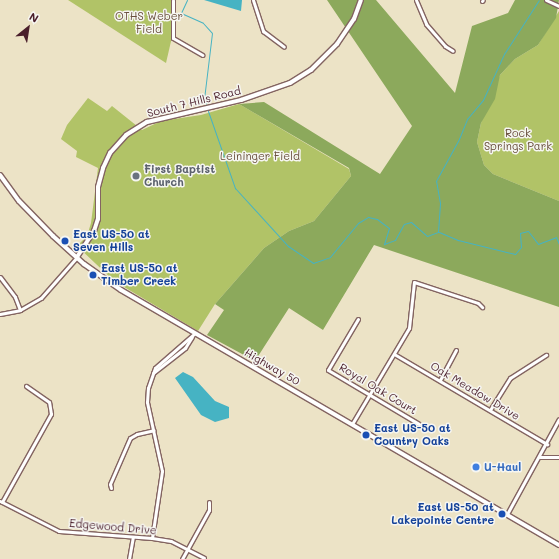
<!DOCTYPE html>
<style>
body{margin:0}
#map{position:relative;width:559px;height:559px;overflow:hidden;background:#ece3c6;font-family:Mali,sans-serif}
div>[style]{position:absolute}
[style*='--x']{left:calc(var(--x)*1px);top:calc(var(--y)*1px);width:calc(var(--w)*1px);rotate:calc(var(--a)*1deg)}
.green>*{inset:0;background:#b1c367}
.forest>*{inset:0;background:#8ca95c}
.water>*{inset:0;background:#46b3c3}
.stream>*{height:1px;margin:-0.5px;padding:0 0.5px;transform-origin:0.5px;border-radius:0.5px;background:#46b3c3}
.roads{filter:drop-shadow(1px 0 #836461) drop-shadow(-1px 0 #836461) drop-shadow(0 1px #836461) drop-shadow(0 -1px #836461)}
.street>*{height:3px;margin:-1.5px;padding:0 1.5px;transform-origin:1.5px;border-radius:1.5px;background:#fff}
.secondary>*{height:4px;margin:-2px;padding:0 2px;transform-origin:2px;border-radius:2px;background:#fff}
.dots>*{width:11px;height:11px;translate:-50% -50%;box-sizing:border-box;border:2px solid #f6f6f2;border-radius:50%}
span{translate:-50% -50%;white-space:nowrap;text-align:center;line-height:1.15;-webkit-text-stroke:3px #f6f6f2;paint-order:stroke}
.park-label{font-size:11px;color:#69503d}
.street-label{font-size:11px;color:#4a1f2b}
.worship-label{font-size:11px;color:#5b616d;font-weight:700}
.left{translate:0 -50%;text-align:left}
.transit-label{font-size:11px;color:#164399;font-weight:700}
.right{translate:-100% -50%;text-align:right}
.shop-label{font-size:11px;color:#366cbe;font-weight:700}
.north{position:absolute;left:8px;top:8px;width:40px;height:40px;-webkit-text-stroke:3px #f6f6f2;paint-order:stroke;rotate:30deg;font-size:11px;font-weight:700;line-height:16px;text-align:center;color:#4a1f2b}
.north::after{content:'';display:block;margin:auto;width:14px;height:18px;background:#4a1f2b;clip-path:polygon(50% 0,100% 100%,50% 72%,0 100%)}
</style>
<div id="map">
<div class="green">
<div style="clip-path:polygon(68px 0,173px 0,172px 37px,166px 63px)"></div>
<div style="clip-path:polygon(559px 11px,559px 201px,493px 174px,484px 165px,477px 142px,481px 123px,500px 75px,515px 59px,538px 45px)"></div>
<div style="clip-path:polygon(88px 98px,107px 111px,112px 106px,142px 130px,161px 121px,201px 115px,239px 104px,349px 169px,351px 176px,314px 221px,289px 231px,264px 248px,215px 304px,198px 331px,114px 281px,77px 246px,87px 236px,91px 223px,98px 168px,76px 157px,77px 151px,61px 139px,67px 125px)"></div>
</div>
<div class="forest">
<div style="clip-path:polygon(327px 0,376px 0,455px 93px,472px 26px,508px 13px,515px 0,559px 0,556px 18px,538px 45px,515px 59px,500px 75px,495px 99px,481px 123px,477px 142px,484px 165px,493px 174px,559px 201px,559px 307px,374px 245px,323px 330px,289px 308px,255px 361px,207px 335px,224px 310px,215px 304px,264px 248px,289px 231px,314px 221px,351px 176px,349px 168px,239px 104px,264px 102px,380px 174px,412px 126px)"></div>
</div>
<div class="water">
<div style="clip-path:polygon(204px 0,242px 0,241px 11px)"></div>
<div style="clip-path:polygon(183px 372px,193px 377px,215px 401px,229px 407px,229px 418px,215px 422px,201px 415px,175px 378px)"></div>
</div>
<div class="stream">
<div style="--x:187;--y:0;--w:14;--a:115"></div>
<div style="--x:181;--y:13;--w:24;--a:24"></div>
<div style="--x:203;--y:23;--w:13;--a:48"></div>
<div style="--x:212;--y:33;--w:66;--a:96.9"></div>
<div style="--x:204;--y:99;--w:5;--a:68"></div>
<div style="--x:208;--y:111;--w:82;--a:70.7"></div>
<div style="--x:235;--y:188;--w:79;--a:47.6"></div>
<div style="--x:288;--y:246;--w:30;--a:34"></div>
<div style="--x:313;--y:263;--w:18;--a:-19"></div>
<div style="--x:330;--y:257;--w:44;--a:-50.5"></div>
<div style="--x:358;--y:223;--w:12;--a:-31"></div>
<div style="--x:368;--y:217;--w:9;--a:13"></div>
<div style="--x:377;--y:219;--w:15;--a:37"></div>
<div style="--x:389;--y:228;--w:17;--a:107"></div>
<div style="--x:384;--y:244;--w:12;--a:-20"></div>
<div style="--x:395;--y:240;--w:18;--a:-61"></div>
<div style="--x:404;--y:224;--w:7;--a:-16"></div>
<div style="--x:411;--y:222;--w:21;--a:41"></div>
<div style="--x:427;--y:236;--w:12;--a:-20"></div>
<div style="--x:438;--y:232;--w:29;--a:-86"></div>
<div style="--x:440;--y:203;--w:22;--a:-100"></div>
<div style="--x:436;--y:181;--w:48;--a:-61.3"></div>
<div style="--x:459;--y:139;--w:22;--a:-68"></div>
<div style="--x:467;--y:119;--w:25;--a:-50"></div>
<div style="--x:483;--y:100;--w:51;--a:-65.5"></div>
<div style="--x:504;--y:54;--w:64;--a:-57.1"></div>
<div style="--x:439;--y:232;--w:21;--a:23"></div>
<div style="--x:458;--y:240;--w:59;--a:13.8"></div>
<div style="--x:515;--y:254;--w:9;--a:-49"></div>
<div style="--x:521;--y:247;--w:14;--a:-94"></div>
<div style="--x:520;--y:233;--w:8;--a:-14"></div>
<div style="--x:528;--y:231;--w:16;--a:52"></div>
<div style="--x:538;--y:244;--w:19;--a:-21"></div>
<div style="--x:556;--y:237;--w:8;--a:67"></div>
</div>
<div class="roads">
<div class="street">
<div style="--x:173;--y:0;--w:38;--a:90"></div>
<div style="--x:173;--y:38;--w:34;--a:30"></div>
<div style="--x:253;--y:0;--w:33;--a:72"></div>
<div style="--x:263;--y:31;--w:26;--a:37"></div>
<div style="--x:416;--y:0;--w:26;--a:67"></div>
<div style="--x:426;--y:24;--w:29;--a:49"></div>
<div style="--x:445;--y:46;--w:9;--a:32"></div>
<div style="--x:546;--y:0;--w:14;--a:25"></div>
<div style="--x:482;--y:1;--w:1;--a:-45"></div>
<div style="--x:0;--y:277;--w:25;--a:53"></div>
<div style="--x:15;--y:297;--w:14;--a:69"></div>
<div style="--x:0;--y:314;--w:20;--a:-11"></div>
<div style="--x:20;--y:310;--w:24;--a:-30"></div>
<div style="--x:41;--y:298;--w:55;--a:-48.7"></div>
<div style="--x:358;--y:319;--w:59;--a:120.5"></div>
<div style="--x:328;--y:370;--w:106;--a:30.7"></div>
<div style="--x:394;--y:354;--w:178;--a:30.5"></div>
<div style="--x:153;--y:373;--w:41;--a:-38"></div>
<div style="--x:185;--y:348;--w:13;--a:-58"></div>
<div style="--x:440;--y:380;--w:34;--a:-62"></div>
<div style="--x:490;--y:410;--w:38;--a:-58"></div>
<div style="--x:510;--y:378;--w:43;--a:-32.6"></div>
<div style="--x:352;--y:424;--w:112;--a:-59.3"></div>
<div style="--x:409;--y:328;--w:46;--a:-83.8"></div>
<div style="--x:414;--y:282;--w:67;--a:18.2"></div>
<div style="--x:478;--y:303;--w:6;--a:45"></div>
<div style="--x:540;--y:457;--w:19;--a:0"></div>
<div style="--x:111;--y:488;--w:4;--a:-104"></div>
<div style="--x:110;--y:484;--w:50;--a:-66.5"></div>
<div style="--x:130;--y:438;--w:8;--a:-30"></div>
<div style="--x:137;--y:434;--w:17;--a:-13"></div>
<div style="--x:0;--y:501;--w:66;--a:27"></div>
<div style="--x:59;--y:531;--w:93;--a:4.3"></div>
<div style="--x:152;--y:538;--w:19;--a:9"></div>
<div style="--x:171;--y:541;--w:37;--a:27"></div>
<div style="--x:2;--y:502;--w:101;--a:-60.9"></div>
<div style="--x:51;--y:414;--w:12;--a:-99"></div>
<div style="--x:49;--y:402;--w:28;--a:-145"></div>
<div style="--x:507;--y:514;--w:108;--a:-61.3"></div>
<div style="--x:152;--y:538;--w:68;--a:-81.5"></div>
<div style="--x:162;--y:471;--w:71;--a:-102.3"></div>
<div style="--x:147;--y:402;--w:14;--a:-86"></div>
<div style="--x:148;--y:388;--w:21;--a:-71"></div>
<div style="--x:155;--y:368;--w:53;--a:-41.2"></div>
<div style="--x:129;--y:559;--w:22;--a:-80"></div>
<div style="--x:182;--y:559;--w:56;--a:-61.1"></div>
<div style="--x:209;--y:510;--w:8;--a:-90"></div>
</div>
<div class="secondary">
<div style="--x:0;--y:175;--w:32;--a:54"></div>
<div style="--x:19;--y:201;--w:49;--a:45.8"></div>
<div style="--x:53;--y:236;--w:42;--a:42.1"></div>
<div style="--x:84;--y:264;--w:45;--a:35.1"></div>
<div style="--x:121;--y:290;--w:507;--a:30.21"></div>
<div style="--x:77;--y:257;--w:31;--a:-57"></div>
<div style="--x:94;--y:231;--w:13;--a:-72"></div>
<div style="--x:98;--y:219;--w:32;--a:-90"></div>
<div style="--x:98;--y:187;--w:20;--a:-75"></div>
<div style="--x:103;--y:168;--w:17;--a:-65"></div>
<div style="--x:110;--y:153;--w:24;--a:-48"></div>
<div style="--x:126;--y:135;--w:25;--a:-32"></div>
<div style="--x:147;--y:122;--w:97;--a:-13.2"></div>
<div style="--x:241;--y:100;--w:52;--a:-19.1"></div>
<div style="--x:290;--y:83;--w:25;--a:-32"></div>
<div style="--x:311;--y:70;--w:37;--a:-45"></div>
<div style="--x:337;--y:44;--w:30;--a:-56"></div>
<div style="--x:354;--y:19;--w:20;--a:-70"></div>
</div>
</div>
<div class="dots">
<div style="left:136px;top:176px;background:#6b7280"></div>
<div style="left:65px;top:241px;background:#1a4fb4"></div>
<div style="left:93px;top:275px;background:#1a4fb4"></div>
<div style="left:366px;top:435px;background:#1a4fb4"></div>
<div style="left:476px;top:467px;background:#3f7fe0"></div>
<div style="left:502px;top:514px;background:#1a4fb4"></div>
</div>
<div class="park-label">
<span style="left:149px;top:23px">OTHS Weber<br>Field</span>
<span style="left:518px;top:140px">Rock<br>Springs Park</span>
<span style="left:260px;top:156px">Leininger Field</span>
</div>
<div class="street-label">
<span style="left:194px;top:102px;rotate:-14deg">South 7 Hills Road</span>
<span style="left:272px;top:367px;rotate:30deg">Highway 50</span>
<span style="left:378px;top:389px;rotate:31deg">Royal Oak Court</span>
<span style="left:475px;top:391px;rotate:31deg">Oak Meadow Drive</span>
<span style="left:113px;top:527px;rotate:5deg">Edgewood Drive</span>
</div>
<div class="worship-label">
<span class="left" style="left:144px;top:176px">First Baptist<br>Church</span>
</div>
<div class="transit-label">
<span class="left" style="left:73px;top:241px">East US-50 at<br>Seven Hills</span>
<span class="left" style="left:101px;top:275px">East US-50 at<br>Timber Creek</span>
<span class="left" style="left:374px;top:435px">East US-50 at<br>Country Oaks</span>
<span class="right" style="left:494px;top:514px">East US-50 at<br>Lakepointe Centre</span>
</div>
<div class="shop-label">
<span class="left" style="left:484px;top:467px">U-Haul</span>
</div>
<div class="north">N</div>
</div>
